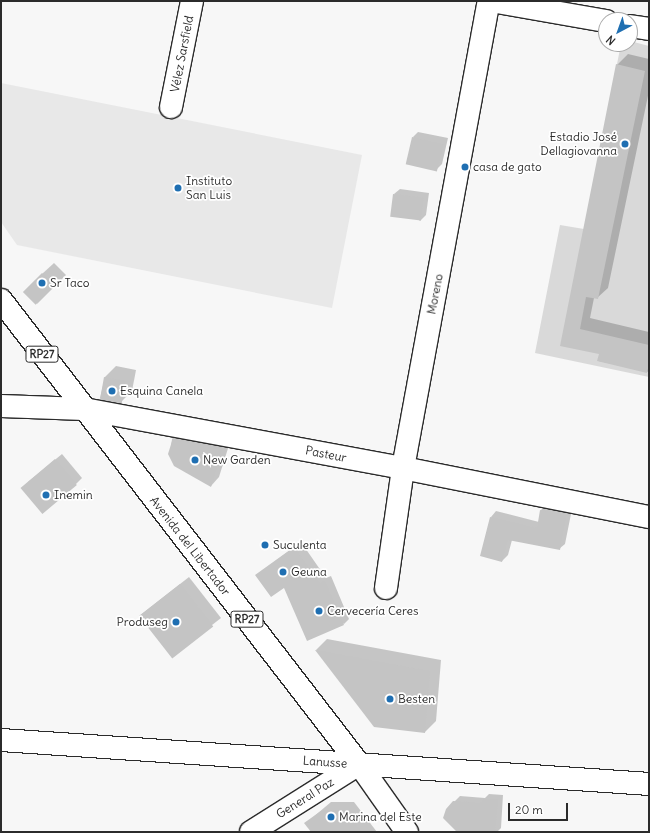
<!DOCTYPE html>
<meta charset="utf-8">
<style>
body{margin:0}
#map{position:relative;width:650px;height:833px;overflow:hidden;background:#f7f7f7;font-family:Delius,sans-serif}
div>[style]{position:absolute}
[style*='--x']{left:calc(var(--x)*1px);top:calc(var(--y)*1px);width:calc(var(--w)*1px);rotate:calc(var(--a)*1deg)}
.built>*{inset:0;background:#e8e8e8}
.green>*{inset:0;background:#d9d9d9}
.shadow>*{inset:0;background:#0003;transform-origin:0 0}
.building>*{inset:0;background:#c4c4c4;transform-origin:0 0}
.roads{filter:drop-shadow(1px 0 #2b2b2b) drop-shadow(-1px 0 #2b2b2b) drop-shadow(0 1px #2b2b2b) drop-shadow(0 -1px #2b2b2b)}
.minor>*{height:22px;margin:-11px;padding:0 11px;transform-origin:11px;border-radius:11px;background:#fff}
.major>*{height:22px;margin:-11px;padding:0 11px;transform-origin:11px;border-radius:11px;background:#fff}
.dots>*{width:11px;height:11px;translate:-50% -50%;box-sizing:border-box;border:2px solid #fff;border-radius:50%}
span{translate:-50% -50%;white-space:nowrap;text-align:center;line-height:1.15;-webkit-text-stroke:3.5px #fff;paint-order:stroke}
.shield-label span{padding:1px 3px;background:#fff;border:1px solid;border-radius:3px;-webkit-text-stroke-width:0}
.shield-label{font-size:11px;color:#2b2b2b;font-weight:700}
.street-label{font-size:12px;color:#2b2b2b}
.poi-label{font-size:12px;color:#2b2b2b}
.right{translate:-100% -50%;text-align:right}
.left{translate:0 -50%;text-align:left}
.frame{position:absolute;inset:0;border:2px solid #2b2b2b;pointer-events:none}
.north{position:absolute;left:598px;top:12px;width:40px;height:40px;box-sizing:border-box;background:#fff;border:1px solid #aaa;border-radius:50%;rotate:221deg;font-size:11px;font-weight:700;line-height:16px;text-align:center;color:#2b2b2b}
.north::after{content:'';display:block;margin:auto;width:14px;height:18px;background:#1f6fb2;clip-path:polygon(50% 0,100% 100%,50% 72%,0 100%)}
.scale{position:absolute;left:508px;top:803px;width:60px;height:18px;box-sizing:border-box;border:2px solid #2b2b2b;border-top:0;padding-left:5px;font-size:12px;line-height:14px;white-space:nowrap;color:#2b2b2b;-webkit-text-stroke:3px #fff;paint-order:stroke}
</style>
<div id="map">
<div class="built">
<div style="clip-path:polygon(1px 83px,362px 155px,332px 308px,17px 245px,1px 222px)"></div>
</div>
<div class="green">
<div style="clip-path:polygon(630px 41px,649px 46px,649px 377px,535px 353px,560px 225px,584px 229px,621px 44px,630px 44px)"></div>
</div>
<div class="shadow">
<div style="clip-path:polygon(628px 54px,649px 59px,649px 91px,608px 288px,597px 298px,594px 298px,590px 318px,649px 332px,649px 372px,599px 361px,600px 353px,561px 345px,617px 65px)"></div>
<div style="clip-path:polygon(418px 132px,448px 138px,442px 164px,436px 170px,413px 137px)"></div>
<div style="clip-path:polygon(400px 189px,429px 193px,426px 215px,420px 221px,394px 194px)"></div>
<div style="clip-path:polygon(54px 263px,66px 275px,37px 304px,42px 274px)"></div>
<div style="clip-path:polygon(116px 366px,136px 370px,132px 391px,121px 402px,100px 398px,105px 377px)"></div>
<div style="clip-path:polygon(181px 431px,231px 439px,219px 477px,211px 486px,170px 454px,172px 439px)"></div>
<div style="clip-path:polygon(62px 454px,82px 478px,76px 484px,28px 482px)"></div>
<div style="clip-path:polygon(547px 504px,572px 509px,565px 544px,559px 549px,512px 540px,508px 555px,502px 561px,491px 517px,496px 511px,539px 522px,541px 510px)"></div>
<div style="clip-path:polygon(301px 542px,326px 578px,331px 576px,349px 619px,344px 624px,284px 587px,257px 575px)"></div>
<div style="left:189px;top:577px;width:52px;height:62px;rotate:52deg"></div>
<div style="clip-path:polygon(327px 639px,441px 660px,436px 721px,425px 732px,375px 726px,316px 650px)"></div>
<div style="clip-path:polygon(489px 794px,503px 795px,501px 828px,497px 832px,459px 832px,447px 809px,460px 796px,485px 798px)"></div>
<div style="clip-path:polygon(331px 802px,354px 802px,377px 832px,313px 832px,306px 823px)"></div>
</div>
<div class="building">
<div style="clip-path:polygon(616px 64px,645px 71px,598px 299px,586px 297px,580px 329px,649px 345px,649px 364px,647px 373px,597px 361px,599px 354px,560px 346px)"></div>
<div style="left:412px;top:137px;width:32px;height:28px;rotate:13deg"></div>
<div style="left:393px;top:194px;width:31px;height:23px;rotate:7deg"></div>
<div style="left:42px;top:273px;width:18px;height:27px;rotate:45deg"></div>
<div style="left:104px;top:377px;width:22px;height:23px;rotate:10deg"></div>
<div style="clip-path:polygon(173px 438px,223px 447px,211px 487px,174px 466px,168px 454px)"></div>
<div style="left:55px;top:459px;width:34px;height:45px;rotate:50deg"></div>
<div style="clip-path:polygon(540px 510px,567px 515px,560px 550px,508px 540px,502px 562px,480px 556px,490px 517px,537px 528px)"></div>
<div style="clip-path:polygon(294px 547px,320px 583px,325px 581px,344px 625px,307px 641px,284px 588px,271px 597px,255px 575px)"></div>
<div style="left:180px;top:584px;width:54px;height:52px;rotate:52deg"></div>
<div style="clip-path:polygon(315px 650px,430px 671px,425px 733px,374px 727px)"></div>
<div style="clip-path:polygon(483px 799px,498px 800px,495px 832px,457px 832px,443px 818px,446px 809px,453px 801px,482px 803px)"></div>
<div style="clip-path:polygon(345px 810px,362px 832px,311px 832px,304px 823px,321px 811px)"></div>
</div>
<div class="roads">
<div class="minor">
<div style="--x:491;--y:1;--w:117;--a:9.9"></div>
<div style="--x:630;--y:26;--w:19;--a:9"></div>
<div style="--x:171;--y:107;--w:108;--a:-78.8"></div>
<div style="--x:1;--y:406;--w:83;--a:2.1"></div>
<div style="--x:84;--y:409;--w:324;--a:10.5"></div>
<div style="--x:403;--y:468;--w:251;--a:11.3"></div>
<div style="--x:386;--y:588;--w:121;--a:-81.9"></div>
<div style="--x:403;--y:468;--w:475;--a:-79.6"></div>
<div style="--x:1;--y:740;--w:649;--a:3.88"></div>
<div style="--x:251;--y:832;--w:128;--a:-32.2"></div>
</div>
<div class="major">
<div style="--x:1;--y:300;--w:586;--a:52.35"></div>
<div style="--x:359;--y:764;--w:83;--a:54.8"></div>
</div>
</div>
<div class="dots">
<div style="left:625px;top:144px;background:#1f6fb2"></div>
<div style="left:465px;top:167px;background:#1f6fb2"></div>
<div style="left:178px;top:188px;background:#1f6fb2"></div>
<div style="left:42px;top:283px;background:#1f6fb2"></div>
<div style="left:112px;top:391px;background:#1f6fb2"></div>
<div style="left:195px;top:460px;background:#1f6fb2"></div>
<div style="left:46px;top:495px;background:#1f6fb2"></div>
<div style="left:265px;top:545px;background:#1f6fb2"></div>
<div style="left:283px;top:572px;background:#1f6fb2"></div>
<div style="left:319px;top:611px;background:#1f6fb2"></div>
<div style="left:176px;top:622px;background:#1f6fb2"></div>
<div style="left:390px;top:699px;background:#1f6fb2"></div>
<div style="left:331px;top:817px;background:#1f6fb2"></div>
</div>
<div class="shield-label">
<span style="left:42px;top:354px">RP27</span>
<span style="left:247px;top:619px">RP27</span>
</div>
<div class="street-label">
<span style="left:182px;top:54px;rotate:-79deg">Vélez Sarsfield</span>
<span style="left:435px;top:294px;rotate:-79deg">Moreno</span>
<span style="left:326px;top:454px;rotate:11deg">Pasteur</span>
<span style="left:190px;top:546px;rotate:52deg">Avenida del Libertador</span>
<span style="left:325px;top:762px;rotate:4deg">Lanusse</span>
<span style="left:305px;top:798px;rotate:-32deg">General Paz</span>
</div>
<div class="poi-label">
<span class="right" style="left:617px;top:144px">Estadio José<br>Dellagiovanna</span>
<span class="left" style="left:473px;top:167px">casa de gato</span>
<span class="left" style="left:186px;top:188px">Instituto<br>San Luis</span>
<span class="left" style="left:50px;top:283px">Sr Taco</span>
<span class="left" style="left:120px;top:391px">Esquina Canela</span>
<span class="left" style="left:203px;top:460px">New Garden</span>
<span class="left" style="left:54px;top:495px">Inemin</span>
<span class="left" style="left:273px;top:545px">Suculenta</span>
<span class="left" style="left:291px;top:572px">Geuna</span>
<span class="left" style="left:327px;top:611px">Cervecería Ceres</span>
<span class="right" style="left:168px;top:622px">Produseg</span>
<span class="left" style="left:398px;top:699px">Besten</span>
<span class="left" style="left:339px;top:817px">Marina del Este</span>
</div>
<div class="frame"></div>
<div class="north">N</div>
<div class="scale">20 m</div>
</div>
